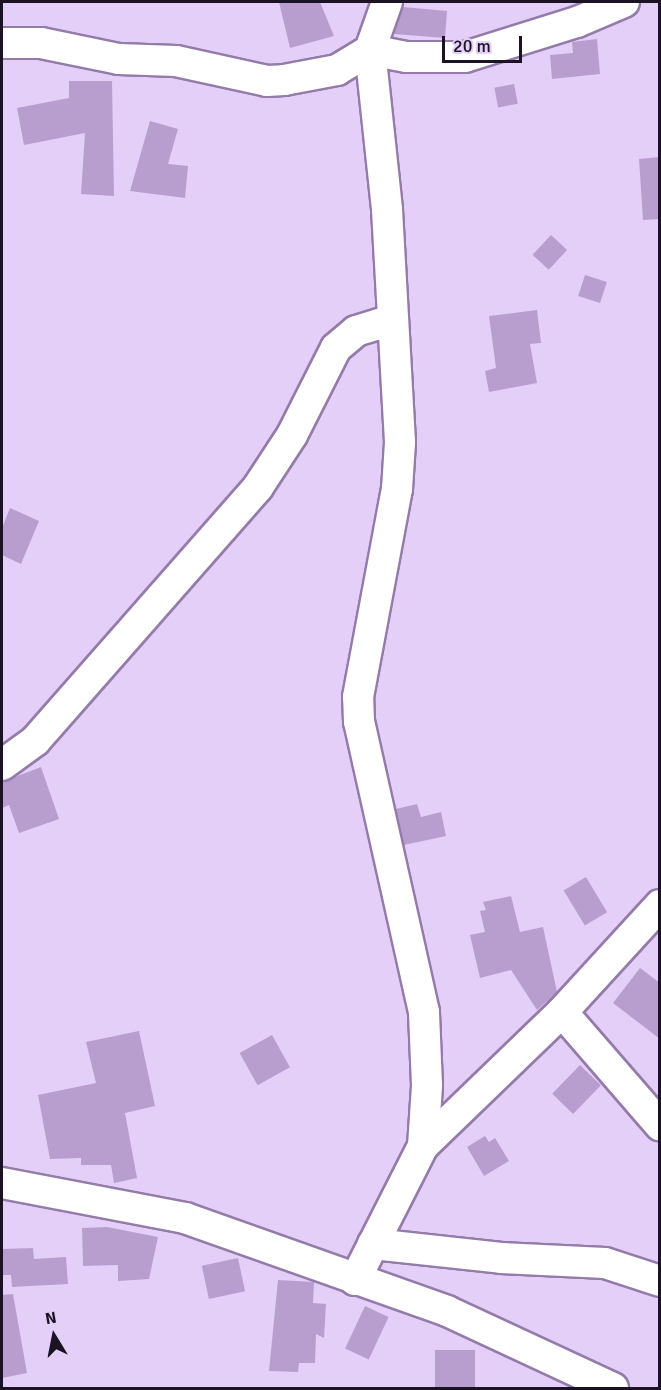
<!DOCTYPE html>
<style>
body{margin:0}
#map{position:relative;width:661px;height:1390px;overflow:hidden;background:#e4cff8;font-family:Signika,sans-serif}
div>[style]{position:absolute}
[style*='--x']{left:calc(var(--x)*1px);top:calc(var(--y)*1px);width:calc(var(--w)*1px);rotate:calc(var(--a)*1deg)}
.building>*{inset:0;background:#b89ecf;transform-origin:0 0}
.roads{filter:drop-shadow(2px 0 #947baa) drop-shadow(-2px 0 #947baa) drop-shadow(0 2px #947baa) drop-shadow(0 -2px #947baa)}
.street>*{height:30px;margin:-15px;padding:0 15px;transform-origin:15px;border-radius:15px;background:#fff}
span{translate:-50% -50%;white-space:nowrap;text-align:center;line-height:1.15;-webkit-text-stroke:4.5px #e4cff8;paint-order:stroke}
.frame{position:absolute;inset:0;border:3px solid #1b1224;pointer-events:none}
.north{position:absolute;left:24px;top:1306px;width:60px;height:60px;-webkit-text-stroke:4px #e4cff8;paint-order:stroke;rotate:350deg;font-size:16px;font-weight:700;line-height:24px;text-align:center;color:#1b1224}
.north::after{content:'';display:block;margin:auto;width:21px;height:27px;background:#1b1224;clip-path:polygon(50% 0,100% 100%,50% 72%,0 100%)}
.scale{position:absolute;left:442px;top:36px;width:80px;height:27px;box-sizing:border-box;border:3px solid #1b1224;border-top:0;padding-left:8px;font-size:18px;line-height:21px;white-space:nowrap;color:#1b1224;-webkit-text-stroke:4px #e4cff8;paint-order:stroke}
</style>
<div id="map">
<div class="building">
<div style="clip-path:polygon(279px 2px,320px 2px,334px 36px,290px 48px)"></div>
<div style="clip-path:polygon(403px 7px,447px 11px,445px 38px,394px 34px)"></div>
<div style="clip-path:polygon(597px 39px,600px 74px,552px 79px,550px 55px,573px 53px,572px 42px)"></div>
<div style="clip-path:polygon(69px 81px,112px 81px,114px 196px,81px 194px,85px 133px,24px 145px,17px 108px,69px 98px)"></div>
<div style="left:514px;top:84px;width:20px;height:20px;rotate:79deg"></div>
<div style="clip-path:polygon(150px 121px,178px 129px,168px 164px,188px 166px,185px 198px,130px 191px)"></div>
<div style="clip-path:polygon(660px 157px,660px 219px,643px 220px,639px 159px)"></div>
<div style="left:551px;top:235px;width:22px;height:27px;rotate:43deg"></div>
<div style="left:585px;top:275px;width:23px;height:22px;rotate:18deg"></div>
<div style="clip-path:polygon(537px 310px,541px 343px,530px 344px,537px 383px,489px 392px,485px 371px,496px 368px,489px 316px)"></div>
<div style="clip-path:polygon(10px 508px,39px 521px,21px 564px,2px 555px,2px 528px)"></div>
<div style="clip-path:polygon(41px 767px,59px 819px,19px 833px,9px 805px,2px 808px,2px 782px)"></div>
<div style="clip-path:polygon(417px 804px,421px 817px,441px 812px,446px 836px,404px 845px,396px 809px)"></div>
<div style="left:586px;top:877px;width:41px;height:26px;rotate:59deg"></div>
<div style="clip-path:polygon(511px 896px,520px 932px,543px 927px,557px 992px,537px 1010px,511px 970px,480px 978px,470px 935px,485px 932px,480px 911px,486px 910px,483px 902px)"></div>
<div style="clip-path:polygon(640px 968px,660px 983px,660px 1039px,613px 1003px)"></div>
<div style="clip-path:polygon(139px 1031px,155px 1106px,125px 1113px,137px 1178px,114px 1183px,111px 1165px,81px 1165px,81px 1158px,50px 1159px,38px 1095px,96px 1083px,86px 1042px)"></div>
<div style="left:272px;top:1035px;width:37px;height:37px;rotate:61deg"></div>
<div style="left:580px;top:1065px;width:29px;height:40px;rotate:44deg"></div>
<div style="clip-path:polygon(485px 1136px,489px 1142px,495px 1138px,509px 1161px,484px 1176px,467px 1147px)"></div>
<div style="clip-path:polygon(107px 1227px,158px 1237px,149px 1279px,118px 1281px,118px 1265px,83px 1266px,82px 1228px)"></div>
<div style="clip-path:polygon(33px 1248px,34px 1259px,66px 1257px,68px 1284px,12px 1287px,11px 1275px,2px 1275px,2px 1249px)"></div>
<div style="left:238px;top:1258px;width:34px;height:37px;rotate:78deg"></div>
<div style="clip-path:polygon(278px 1280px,314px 1282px,313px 1303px,326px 1304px,324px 1338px,316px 1334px,315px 1363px,299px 1363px,298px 1372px,269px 1371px)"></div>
<div style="clip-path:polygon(13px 1294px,27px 1373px,2px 1378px,2px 1295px)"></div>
<div style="left:365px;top:1306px;width:26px;height:47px;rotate:25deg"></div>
<div style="left:435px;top:1350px;width:40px;height:39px"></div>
</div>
<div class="roads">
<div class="street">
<div style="--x:2;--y:43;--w:39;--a:0"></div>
<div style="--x:41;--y:43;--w:80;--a:11.6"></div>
<div style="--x:119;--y:59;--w:57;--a:2"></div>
<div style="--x:176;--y:61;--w:93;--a:12.4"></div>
<div style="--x:267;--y:81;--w:17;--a:-3"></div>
<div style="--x:284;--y:80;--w:54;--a:-10.7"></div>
<div style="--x:337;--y:70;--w:39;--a:-31"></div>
<div style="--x:370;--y:50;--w:37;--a:11"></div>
<div style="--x:406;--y:57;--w:59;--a:0"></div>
<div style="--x:465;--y:57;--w:117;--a:-17.4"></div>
<div style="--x:577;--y:22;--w:51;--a:-23.1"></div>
<div style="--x:2;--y:765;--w:41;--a:-36"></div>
<div style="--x:35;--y:741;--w:338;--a:-48.7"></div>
<div style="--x:258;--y:487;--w:62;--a:-56.8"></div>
<div style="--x:292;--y:435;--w:97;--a:-63.2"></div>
<div style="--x:336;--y:348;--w:26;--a:-40"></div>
<div style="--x:356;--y:331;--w:38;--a:-17"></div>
<div style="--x:562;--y:1012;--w:150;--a:49.1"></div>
<div style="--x:423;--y:1146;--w:193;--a:-44"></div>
<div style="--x:562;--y:1012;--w:145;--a:-47.5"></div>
<div style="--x:2;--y:1183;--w:186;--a:10.8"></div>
<div style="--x:185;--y:1218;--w:278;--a:19.5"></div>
<div style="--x:447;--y:1311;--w:183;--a:24.9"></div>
<div style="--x:373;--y:1244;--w:129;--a:6.2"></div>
<div style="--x:501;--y:1258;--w:104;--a:2.8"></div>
<div style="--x:605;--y:1263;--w:58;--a:18.1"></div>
<div style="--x:355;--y:1280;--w:150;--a:-63.1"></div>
<div style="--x:423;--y:1146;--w:61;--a:-86.2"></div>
<div style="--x:427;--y:1085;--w:73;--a:-92.4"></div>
<div style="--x:424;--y:1012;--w:297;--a:-102.6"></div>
<div style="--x:359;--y:722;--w:25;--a:-92"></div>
<div style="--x:358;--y:697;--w:212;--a:-79.4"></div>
<div style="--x:397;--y:489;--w:47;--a:-86.3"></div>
<div style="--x:400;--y:442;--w:233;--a:-93.2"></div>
<div style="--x:387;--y:209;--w:160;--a:-96.1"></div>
<div style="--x:370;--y:50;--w:51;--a:-70.5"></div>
</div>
</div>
<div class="frame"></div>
<div class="north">N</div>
<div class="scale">20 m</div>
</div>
